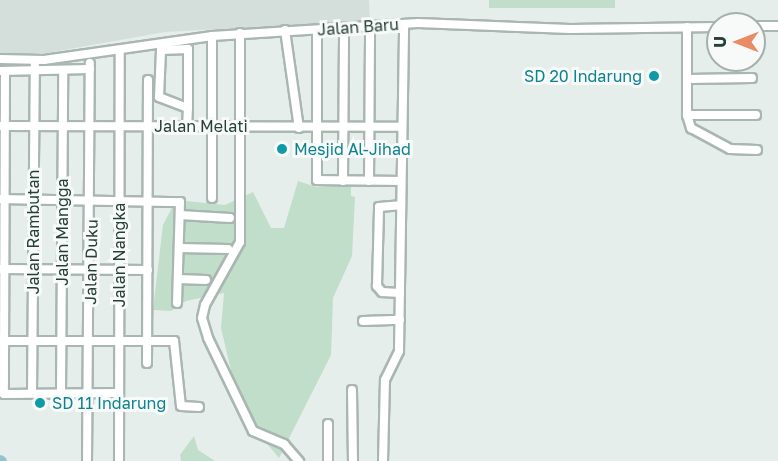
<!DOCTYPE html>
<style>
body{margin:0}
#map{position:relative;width:778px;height:461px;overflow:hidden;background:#e6eeeb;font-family:"Golos Text",sans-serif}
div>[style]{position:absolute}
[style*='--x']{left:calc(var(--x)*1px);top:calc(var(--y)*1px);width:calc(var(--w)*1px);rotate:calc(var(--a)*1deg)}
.built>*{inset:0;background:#d4deda}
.green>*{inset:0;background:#c0dec9;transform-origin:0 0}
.river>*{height:10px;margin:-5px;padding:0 5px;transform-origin:5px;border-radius:5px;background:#92c4cf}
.roads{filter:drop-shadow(2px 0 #a9b6b2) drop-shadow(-2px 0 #a9b6b2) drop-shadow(0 2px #a9b6b2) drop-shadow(0 -2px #a9b6b2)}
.minor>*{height:8px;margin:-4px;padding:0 4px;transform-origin:4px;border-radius:4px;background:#fff}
.dots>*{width:16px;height:16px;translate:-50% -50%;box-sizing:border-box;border:3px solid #f7faf9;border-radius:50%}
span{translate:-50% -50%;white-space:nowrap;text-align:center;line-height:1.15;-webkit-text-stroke:6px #f7faf9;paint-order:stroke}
.street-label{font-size:16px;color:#264039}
.culture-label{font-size:16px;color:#0d838f}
.right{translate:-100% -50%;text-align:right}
.left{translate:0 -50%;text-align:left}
.north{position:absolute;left:706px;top:12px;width:60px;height:60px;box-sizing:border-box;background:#f7faf9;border:2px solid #a3b0ac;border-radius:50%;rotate:270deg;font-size:16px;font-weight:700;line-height:24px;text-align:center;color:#264039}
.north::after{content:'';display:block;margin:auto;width:21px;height:27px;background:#ea8b68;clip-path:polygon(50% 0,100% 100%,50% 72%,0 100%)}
</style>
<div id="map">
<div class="built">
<div style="clip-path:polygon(0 0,369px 0,370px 21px,165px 32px,47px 53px,0 53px)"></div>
</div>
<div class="green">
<div style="left:489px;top:0;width:126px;height:8px"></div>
<div style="clip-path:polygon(298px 181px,316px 187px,351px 185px,351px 196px,355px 197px,352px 256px,333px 298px,331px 355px,279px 458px,241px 413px,221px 328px,224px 293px,186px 301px,171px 311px,153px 310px,163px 225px,176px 200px,225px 205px,253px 192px,271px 228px,284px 228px)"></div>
<div style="clip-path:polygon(194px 436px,198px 450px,215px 461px,181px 461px,180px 455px)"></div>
</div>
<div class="river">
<div style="--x:0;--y:460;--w:2;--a:27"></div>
</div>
<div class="roads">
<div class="minor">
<div style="--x:754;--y:26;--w:24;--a:0"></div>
<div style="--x:687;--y:27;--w:88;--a:90"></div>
<div style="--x:687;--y:115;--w:69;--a:0"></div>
<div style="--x:285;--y:30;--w:99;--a:81.9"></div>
<div style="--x:317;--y:31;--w:149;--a:90"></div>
<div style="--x:317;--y:180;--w:83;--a:0.7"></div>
<div style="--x:240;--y:33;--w:209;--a:90"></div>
<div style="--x:240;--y:242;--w:72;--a:119.1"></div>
<div style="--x:205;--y:305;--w:13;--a:103"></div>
<div style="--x:202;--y:318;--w:21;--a:73"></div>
<div style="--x:208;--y:338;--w:103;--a:64.2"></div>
<div style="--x:253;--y:431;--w:34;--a:23"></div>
<div style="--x:284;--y:444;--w:23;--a:49"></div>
<div style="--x:212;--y:36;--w:162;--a:90"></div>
<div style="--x:0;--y:59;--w:44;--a:1.3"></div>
<div style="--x:44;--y:60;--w:170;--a:-8.1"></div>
<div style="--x:212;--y:36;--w:206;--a:-3.6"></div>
<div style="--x:418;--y:23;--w:152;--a:2.3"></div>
<div style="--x:570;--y:29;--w:148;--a:-0.8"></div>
<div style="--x:0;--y:71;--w:90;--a:-1.3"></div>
<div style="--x:5;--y:71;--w:323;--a:90.2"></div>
<div style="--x:4;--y:394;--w:115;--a:-0.5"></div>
<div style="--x:688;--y:79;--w:64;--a:-0.9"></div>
<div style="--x:687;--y:115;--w:14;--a:73"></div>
<div style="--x:691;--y:128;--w:44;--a:28.3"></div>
<div style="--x:730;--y:149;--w:27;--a:2"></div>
<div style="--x:0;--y:126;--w:401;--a:0.1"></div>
<div style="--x:187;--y:127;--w:19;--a:-87"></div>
<div style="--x:188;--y:108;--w:59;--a:-90"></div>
<div style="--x:188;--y:49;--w:27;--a:178"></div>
<div style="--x:161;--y:50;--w:47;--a:92.4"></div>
<div style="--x:159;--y:97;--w:31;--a:21"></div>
<div style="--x:343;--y:181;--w:151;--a:-89.6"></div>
<div style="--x:369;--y:181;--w:154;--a:-89.6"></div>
<div style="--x:0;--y:199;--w:180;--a:1"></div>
<div style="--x:180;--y:202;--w:101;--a:91.7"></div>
<div style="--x:180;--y:215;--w:50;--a:3.4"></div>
<div style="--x:179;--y:248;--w:49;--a:1.2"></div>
<div style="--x:0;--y:269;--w:148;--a:0.4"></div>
<div style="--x:178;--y:279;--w:28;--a:2"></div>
<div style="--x:400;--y:293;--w:18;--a:-177"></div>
<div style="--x:382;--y:292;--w:8;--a:-130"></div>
<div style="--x:377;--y:286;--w:79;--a:-88.5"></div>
<div style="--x:379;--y:207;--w:21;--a:-5"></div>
<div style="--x:363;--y:321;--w:37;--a:-2"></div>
<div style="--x:0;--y:341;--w:174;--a:0"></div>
<div style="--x:174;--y:341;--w:65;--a:83.9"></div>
<div style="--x:181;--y:406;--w:18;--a:3"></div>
<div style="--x:147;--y:363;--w:283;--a:-89.8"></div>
<div style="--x:352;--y:390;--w:71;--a:89.2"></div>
<div style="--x:32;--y:393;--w:332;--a:-89.5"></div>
<div style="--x:61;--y:393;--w:323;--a:-89.6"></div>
<div style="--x:87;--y:461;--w:398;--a:-89.6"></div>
<div style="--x:119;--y:461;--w:411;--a:-89.9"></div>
<div style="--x:328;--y:461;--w:37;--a:-90"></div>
<div style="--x:383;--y:461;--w:81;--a:-88.6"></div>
<div style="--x:385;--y:380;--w:32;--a:-64"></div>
<div style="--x:399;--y:351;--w:327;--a:-89.1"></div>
</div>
</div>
<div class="dots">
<div style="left:654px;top:76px;background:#0f9aa8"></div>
<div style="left:282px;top:149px;background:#0f9aa8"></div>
<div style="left:40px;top:403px;background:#0f9aa8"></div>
</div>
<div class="street-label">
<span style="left:358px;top:27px;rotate:-4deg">Jalan Baru</span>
<span style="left:201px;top:126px">Jalan Melati</span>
<span style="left:33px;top:232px;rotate:-90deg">Jalan Rambutan</span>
<span style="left:62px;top:232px;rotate:-90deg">Jalan Mangga</span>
<span style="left:119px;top:255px;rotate:-90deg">Jalan Nangka</span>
<span style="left:91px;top:262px;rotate:-89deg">Jalan Duku</span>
</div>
<div class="culture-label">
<span class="right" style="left:642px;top:76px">SD 20 Indarung</span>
<span class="left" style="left:294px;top:149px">Mesjid Al-Jihad</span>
<span class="left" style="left:52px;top:403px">SD 11 Indarung</span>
</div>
<div class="north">U</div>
</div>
